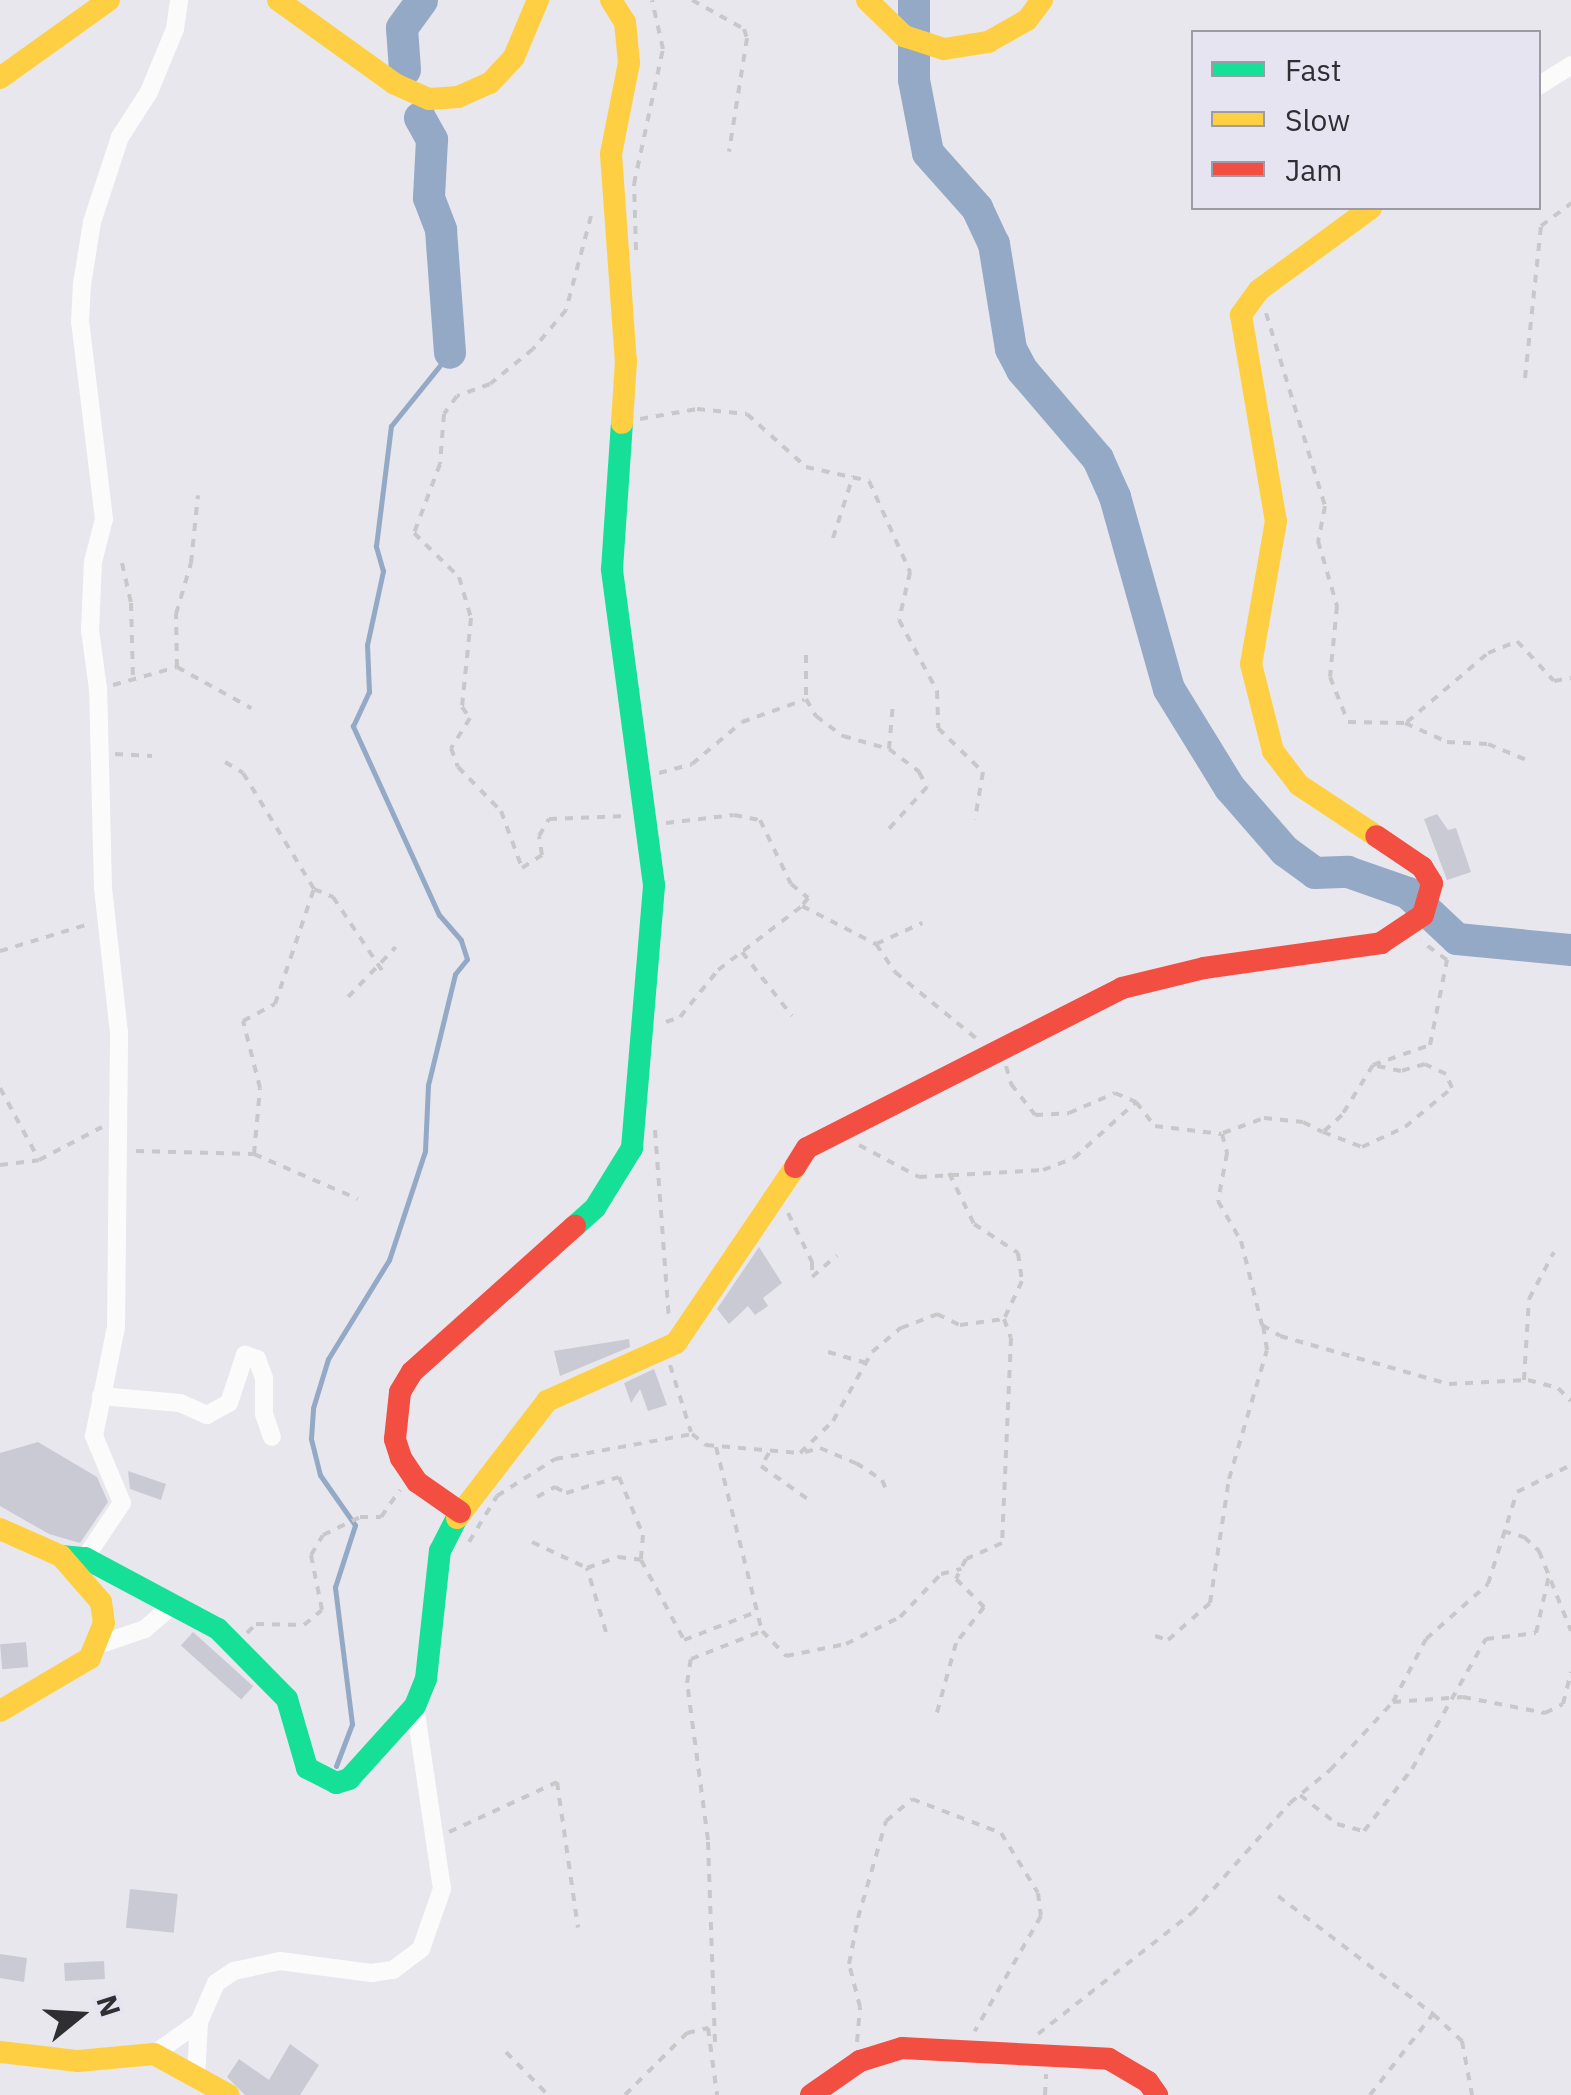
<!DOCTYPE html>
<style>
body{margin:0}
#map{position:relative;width:1571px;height:2095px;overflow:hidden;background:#e8e7ed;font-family:"IBM Plex Sans",sans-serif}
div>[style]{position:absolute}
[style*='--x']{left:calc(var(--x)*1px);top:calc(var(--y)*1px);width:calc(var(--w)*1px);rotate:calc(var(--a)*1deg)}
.stream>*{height:5px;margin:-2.5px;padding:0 2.5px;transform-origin:2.5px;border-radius:2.5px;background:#93a9c6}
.river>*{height:32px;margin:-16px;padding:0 16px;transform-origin:16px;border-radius:16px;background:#93a9c6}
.building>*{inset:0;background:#cacad5;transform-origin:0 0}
.path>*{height:4px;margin-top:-2px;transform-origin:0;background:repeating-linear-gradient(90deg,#c8c7ca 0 8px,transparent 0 16px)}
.street>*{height:18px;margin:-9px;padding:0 9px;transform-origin:9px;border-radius:9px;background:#fcfbfc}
.fast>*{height:22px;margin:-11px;padding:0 11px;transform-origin:11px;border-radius:11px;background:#16e098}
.slow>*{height:22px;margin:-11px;padding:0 11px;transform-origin:11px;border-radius:11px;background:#ffcf43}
.jam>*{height:22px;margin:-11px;padding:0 11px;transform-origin:11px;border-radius:11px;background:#f24e42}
span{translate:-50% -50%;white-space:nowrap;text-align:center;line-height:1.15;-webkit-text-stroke:9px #e6e4f0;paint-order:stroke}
.legend{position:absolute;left:1191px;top:30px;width:350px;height:180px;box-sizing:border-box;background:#e6e4f0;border:2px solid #9d9ba4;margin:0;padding:12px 18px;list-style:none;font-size:30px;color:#2f2e33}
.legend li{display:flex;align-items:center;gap:20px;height:50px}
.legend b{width:50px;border:2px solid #9d9ba4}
.north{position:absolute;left:30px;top:1965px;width:100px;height:100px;-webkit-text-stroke:8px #e6e4f0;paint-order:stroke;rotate:72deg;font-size:28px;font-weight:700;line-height:40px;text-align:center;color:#2f2e33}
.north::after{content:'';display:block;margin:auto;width:35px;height:45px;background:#2f2e33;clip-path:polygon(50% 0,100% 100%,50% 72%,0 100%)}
</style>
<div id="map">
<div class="stream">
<div style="--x:336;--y:1766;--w:45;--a:-69.1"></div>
<div style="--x:352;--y:1724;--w:138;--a:-97.1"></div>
<div style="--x:335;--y:1587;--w:65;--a:-72.1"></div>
<div style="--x:355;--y:1525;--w:61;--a:-125"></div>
<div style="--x:320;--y:1475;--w:38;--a:-104"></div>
<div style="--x:311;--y:1438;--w:30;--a:-86"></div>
<div style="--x:313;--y:1408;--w:51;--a:-73"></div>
<div style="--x:328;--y:1359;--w:116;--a:-58.4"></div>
<div style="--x:389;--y:1260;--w:115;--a:-71.7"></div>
<div style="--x:425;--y:1151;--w:66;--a:-87.4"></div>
<div style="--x:428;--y:1085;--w:114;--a:-76.3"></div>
<div style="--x:455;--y:974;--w:19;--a:-51"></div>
<div style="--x:467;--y:959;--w:20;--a:-108"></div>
<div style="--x:461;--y:940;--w:33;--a:-131"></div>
<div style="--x:439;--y:915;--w:208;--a:-114.5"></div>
<div style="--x:353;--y:726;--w:38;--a:-65"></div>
<div style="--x:369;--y:692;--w:47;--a:-92.4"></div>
<div style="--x:367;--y:645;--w:76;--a:-77.8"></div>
<div style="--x:383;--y:571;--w:26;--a:-106"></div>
<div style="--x:376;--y:546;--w:121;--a:-82.9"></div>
<div style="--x:391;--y:426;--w:94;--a:-51.1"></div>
</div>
<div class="river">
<div style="--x:914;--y:0;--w:80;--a:90"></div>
<div style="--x:914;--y:80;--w:74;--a:79.1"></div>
<div style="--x:928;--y:153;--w:74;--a:48.3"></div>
<div style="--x:977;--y:208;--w:40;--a:65"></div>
<div style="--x:994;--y:244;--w:106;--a:80.8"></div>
<div style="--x:1011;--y:349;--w:24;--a:62"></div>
<div style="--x:1022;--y:370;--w:117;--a:49.5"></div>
<div style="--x:1098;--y:459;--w:42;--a:65.9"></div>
<div style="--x:1115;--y:497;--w:199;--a:74.3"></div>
<div style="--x:1169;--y:689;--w:116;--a:58.4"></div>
<div style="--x:1230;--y:788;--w:84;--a:48.9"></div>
<div style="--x:1285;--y:851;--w:37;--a:36"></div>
<div style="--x:1315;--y:873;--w:33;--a:-2"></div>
<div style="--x:1348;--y:872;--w:64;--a:19.3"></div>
<div style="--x:1408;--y:893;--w:67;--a:43.2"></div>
<div style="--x:1457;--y:939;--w:115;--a:5.5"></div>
<div style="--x:405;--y:70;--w:42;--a:-94.1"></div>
<div style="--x:402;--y:28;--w:34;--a:-54"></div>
<div style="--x:420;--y:118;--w:25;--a:61"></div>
<div style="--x:432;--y:140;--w:58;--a:93"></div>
<div style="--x:429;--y:198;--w:34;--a:69"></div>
<div style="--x:441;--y:230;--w:123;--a:85.8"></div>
</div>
<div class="building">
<div style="clip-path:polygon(1437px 814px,1448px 830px,1456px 828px,1471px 872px,1447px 880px,1424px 819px)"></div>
<div style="clip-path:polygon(759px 1247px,782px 1283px,763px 1298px,768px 1306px,755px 1315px,748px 1306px,729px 1324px,717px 1309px)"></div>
<div style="clip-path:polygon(629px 1339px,630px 1347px,560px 1376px,554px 1351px)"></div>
<div style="clip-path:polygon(654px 1369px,667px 1405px,648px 1411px,640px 1389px,631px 1403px,624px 1383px)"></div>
<div style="clip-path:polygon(38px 1442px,97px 1477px,108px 1502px,80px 1543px,49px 1534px,0 1506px,0 1453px)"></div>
<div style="clip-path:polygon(128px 1471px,166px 1484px,161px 1500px,130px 1489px)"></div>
<div style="left:193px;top:1632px;width:81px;height:18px;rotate:42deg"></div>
<div style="left:26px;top:1642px;width:25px;height:26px;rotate:85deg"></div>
<div style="left:130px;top:1889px;width:48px;height:39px;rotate:6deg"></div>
<div style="clip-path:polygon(0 1954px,27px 1958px,24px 1982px,0 1978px)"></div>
<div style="left:104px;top:1961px;width:18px;height:40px;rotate:87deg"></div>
<div style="clip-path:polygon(290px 2044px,319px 2065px,300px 2095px,245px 2095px,227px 2077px,239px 2059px,269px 2080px)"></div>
</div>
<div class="path">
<div style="--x:692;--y:0;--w:60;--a:29.1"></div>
<div style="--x:744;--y:29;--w:9;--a:72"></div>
<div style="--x:747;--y:38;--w:115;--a:99"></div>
<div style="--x:591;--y:216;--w:97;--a:104.9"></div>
<div style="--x:566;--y:310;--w:51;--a:130.2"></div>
<div style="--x:533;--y:349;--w:55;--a:140.9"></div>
<div style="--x:490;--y:384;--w:35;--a:160"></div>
<div style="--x:457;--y:396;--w:22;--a:126"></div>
<div style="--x:444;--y:414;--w:50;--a:94.6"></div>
<div style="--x:440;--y:464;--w:74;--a:110.6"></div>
<div style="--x:414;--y:533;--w:63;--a:44.4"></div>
<div style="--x:459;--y:577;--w:43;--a:73.7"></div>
<div style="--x:471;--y:618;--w:89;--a:95.8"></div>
<div style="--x:462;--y:707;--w:14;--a:54"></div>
<div style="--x:470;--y:718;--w:36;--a:122"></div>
<div style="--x:451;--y:748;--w:20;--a:70"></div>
<div style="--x:458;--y:767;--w:62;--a:45.7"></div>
<div style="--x:501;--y:811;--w:61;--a:69.8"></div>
<div style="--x:522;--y:868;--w:24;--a:-33"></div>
<div style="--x:542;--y:855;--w:19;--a:-99"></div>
<div style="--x:539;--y:836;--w:20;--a:-60"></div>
<div style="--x:549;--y:819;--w:78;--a:-2.2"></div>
<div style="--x:636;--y:250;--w:66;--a:-91.7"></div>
<div style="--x:634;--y:184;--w:138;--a:-77.9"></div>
<div style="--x:663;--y:49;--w:50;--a:-102.7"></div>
<div style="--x:1266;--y:313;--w:202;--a:73"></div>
<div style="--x:1325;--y:506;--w:36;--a:101"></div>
<div style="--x:1318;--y:541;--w:68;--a:73.7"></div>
<div style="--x:1337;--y:606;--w:71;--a:95.6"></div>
<div style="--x:1330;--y:677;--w:48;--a:68.2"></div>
<div style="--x:1348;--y:722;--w:57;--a:1"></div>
<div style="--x:1405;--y:723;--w:46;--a:24.3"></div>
<div style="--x:1447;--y:742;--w:41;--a:2.8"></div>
<div style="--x:1488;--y:744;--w:44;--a:22.5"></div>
<div style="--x:1525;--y:378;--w:153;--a:-84"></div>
<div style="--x:1541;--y:226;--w:38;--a:-37"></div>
<div style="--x:640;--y:419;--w:58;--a:-10"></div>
<div style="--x:697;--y:409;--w:50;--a:5.7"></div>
<div style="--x:747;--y:414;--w:79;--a:41.9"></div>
<div style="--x:806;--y:467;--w:65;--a:12.5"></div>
<div style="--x:869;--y:481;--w:100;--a:65.7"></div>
<div style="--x:910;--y:572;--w:49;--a:102.9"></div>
<div style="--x:899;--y:620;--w:81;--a:61.8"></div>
<div style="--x:937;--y:691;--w:37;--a:88"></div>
<div style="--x:938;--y:728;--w:63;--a:44.4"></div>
<div style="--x:983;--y:772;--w:48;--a:99.7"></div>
<div style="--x:833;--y:538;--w:65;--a:-72.1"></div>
<div style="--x:122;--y:563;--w:41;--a:77.3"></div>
<div style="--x:131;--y:603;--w:77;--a:88.5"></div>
<div style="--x:806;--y:655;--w:44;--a:90"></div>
<div style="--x:806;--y:699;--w:20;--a:60"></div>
<div style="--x:816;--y:716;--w:34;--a:37"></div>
<div style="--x:843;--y:736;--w:48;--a:15.8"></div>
<div style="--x:889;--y:749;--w:38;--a:37"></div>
<div style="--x:919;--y:772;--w:17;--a:62"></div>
<div style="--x:927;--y:787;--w:62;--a:132.4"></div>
<div style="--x:177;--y:667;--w:53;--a:-91.1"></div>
<div style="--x:176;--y:614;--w:53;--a:-73.6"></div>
<div style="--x:191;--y:563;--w:68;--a:-84.1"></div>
<div style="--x:113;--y:685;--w:66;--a:-15.7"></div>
<div style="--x:177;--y:667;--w:85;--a:29"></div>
<div style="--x:1407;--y:722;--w:106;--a:-40.4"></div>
<div style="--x:1488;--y:653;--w:31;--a:-22"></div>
<div style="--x:1517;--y:641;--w:54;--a:47.2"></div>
<div style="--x:1554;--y:681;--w:17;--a:-10"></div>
<div style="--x:889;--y:749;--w:46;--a:-85"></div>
<div style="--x:115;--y:754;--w:37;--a:3"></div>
<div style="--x:225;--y:762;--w:21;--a:31"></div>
<div style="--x:243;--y:773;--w:136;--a:58.5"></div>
<div style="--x:314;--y:889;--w:21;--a:23"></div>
<div style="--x:333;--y:897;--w:94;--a:56.3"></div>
<div style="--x:659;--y:773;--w:34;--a:-15"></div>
<div style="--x:692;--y:764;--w:65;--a:-40"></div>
<div style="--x:742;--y:722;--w:66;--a:-19.5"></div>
<div style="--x:666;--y:823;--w:68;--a:-6.7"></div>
<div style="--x:734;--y:815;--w:26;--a:11"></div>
<div style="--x:760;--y:820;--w:71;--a:64.2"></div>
<div style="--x:791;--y:884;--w:22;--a:39"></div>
<div style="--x:808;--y:898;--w:10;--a:127"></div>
<div style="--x:876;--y:944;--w:51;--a:-24.5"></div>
<div style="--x:0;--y:951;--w:96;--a:-16.9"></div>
<div style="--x:742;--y:952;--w:81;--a:52"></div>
<div style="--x:348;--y:997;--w:69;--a:-46.2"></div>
<div style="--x:666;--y:1022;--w:15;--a:-20"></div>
<div style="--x:680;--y:1017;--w:60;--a:-51"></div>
<div style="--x:718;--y:970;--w:106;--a:-37.3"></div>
<div style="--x:802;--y:906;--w:83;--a:27.2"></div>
<div style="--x:876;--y:944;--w:34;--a:56"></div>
<div style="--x:895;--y:972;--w:106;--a:39.3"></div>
<div style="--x:1373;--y:1065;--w:59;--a:121.8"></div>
<div style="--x:1342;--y:1115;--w:25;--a:138"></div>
<div style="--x:1323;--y:1132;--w:42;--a:21"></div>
<div style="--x:1362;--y:1147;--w:47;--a:-24.9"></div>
<div style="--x:1405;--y:1127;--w:61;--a:-39.7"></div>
<div style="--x:1452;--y:1088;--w:15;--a:-113"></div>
<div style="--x:1446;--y:1074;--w:23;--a:-155"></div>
<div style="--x:1425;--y:1064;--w:25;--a:164"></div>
<div style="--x:1401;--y:1071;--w:29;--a:-168"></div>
<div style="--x:1373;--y:1065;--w:60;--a:-19.3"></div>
<div style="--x:1430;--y:1045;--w:87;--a:-78.7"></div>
<div style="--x:1447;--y:960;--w:32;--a:-144"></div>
<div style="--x:1006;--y:1066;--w:19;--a:74"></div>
<div style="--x:1011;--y:1084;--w:39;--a:52"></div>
<div style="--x:1035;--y:1115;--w:34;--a:-3"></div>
<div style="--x:1069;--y:1113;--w:50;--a:-23.5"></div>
<div style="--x:1115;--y:1093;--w:23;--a:23"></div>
<div style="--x:1136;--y:1102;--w:31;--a:52"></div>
<div style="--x:1155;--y:1126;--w:67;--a:6.8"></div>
<div style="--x:1222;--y:1134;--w:20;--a:75"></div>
<div style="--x:1227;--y:1153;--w:49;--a:100.6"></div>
<div style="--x:1218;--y:1201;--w:46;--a:60.1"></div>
<div style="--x:1241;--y:1241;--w:87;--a:76"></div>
<div style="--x:1262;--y:1325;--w:21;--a:31"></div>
<div style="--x:1280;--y:1336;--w:176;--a:15.9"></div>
<div style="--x:1449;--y:1384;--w:79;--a:-2.9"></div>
<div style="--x:1528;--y:1380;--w:31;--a:15"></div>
<div style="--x:1558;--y:1388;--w:18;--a:45"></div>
<div style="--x:0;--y:1088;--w:80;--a:61.5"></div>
<div style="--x:655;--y:1130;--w:191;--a:85.8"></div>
<div style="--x:1223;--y:1133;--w:44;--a:-20.1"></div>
<div style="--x:1264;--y:1118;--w:39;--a:6"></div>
<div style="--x:1303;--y:1122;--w:22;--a:27"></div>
<div style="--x:859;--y:1145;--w:68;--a:28.1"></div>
<div style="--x:919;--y:1177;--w:124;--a:-3.2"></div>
<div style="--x:1043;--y:1170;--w:33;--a:-21"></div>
<div style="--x:1074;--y:1158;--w:84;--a:-42.1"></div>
<div style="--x:136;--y:1151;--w:118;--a:1.5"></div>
<div style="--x:254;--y:1154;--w:113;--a:23.4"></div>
<div style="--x:254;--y:1154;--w:66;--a:-84.8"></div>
<div style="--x:260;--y:1088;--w:69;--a:-104.2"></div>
<div style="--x:243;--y:1021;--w:36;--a:-28"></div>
<div style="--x:275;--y:1004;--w:121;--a:-71.3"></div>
<div style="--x:0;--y:1165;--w:39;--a:-7"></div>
<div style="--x:39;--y:1160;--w:71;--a:-27.6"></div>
<div style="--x:949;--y:1173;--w:57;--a:63.9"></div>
<div style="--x:974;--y:1224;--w:53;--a:33.4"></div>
<div style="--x:1018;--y:1253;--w:28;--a:82"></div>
<div style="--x:1022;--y:1281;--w:42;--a:115.3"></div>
<div style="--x:788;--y:1213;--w:55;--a:63.9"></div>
<div style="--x:812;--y:1262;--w:15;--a:90"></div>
<div style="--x:812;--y:1277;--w:33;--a:-41"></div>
<div style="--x:828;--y:1352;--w:40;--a:16"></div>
<div style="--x:670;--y:1365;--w:70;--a:72.6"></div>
<div style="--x:1524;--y:1380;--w:81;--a:-86.5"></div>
<div style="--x:1529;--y:1299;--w:53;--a:-62"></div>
<div style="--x:716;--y:1447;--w:190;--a:76"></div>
<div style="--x:805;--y:1452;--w:16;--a:-15"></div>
<div style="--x:820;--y:1448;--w:39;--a:23"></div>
<div style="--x:856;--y:1463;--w:31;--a:33"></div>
<div style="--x:882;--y:1480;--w:13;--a:67"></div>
<div style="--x:769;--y:1453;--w:15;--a:122"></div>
<div style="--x:761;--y:1466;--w:59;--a:35.3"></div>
<div style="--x:537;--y:1497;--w:21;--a:-29"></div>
<div style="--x:555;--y:1487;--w:13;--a:29"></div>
<div style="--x:566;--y:1493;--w:55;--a:-16.8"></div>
<div style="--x:619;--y:1477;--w:63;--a:67.5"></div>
<div style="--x:643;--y:1535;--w:25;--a:95"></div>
<div style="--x:641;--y:1560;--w:91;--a:61.7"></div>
<div style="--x:684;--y:1640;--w:77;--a:-21.3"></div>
<div style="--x:1503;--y:1531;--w:22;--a:16"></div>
<div style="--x:1524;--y:1537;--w:21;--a:43"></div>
<div style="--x:1539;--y:1551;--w:86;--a:68.2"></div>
<div style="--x:469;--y:1542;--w:54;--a:-58.7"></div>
<div style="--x:497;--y:1496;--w:69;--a:-32.5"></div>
<div style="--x:555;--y:1459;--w:139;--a:-10.3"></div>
<div style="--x:692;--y:1434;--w:18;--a:38"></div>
<div style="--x:706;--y:1445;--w:94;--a:4.9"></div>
<div style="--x:800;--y:1453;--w:46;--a:-44.1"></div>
<div style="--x:833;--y:1421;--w:79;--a:-60.5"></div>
<div style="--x:872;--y:1352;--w:38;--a:-40"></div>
<div style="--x:901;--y:1328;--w:39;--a:-21"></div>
<div style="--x:937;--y:1314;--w:25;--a:26"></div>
<div style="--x:960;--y:1325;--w:44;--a:-7.8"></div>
<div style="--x:1004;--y:1319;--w:20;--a:70"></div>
<div style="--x:1011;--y:1338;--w:205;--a:92.5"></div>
<div style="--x:1002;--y:1543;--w:39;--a:156"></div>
<div style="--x:966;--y:1559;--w:22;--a:117"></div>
<div style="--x:956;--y:1579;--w:40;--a:45"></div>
<div style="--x:984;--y:1607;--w:46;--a:127.9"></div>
<div style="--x:956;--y:1643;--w:76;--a:105.3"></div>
<div style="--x:532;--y:1542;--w:61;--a:25.3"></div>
<div style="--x:606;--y:1632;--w:67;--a:-106.5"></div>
<div style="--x:587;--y:1568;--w:33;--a:-20"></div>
<div style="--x:618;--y:1557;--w:23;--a:7"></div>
<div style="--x:247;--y:1633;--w:13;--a:-45"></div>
<div style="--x:256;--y:1624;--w:48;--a:1.2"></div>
<div style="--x:304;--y:1625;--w:23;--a:-40"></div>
<div style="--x:322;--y:1610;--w:56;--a:-101.3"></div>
<div style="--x:311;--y:1555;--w:23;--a:-59"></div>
<div style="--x:323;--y:1535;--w:41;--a:-25.9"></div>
<div style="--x:360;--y:1517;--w:21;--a:0"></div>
<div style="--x:381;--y:1517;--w:33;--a:-55"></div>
<div style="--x:1155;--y:1636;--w:14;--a:17"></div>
<div style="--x:1168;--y:1640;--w:56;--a:-41.4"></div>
<div style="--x:1210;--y:1603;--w:125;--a:-81.3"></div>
<div style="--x:1229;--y:1479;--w:134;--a:-73.6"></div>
<div style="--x:1267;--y:1350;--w:24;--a:-99"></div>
<div style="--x:1393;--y:1702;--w:70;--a:-4.1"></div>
<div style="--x:1463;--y:1697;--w:84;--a:11"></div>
<div style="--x:1545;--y:1713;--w:20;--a:-27"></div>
<div style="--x:1563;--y:1704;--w:33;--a:-76"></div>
<div style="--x:1300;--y:1795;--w:47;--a:38.1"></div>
<div style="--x:1337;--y:1824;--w:28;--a:15"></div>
<div style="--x:1364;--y:1831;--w:78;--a:-52.3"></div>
<div style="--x:1412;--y:1769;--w:150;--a:-60.4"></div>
<div style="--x:1486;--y:1639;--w:50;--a:-6.8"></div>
<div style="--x:1536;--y:1633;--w:64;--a:-77.3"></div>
<div style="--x:449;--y:1832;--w:119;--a:-24.8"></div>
<div style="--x:557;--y:1782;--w:147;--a:81.8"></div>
<div style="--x:1278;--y:1896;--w:195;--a:37.3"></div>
<div style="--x:1038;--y:2034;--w:196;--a:-38.2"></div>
<div style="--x:1192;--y:1913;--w:147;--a:-48.3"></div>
<div style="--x:1290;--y:1803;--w:52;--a:-39.5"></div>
<div style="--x:1330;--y:1770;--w:93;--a:-47.2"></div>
<div style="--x:1393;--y:1702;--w:71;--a:-62.4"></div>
<div style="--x:1426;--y:1639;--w:83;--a:-41.6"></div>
<div style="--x:1488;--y:1584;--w:96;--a:-72.5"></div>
<div style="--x:1517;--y:1492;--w:60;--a:-26.6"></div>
<div style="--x:715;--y:2042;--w:202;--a:-92"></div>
<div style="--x:708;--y:1840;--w:158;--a:-97.6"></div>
<div style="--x:687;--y:1683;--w:24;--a:-81"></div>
<div style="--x:691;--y:1659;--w:76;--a:-21.5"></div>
<div style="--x:762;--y:1631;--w:35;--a:46"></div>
<div style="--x:786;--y:1656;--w:61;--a:-11.3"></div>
<div style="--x:846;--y:1644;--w:60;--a:-26.6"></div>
<div style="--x:900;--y:1617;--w:59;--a:-46.4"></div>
<div style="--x:941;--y:1574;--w:21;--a:-14"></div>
<div style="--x:857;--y:2042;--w:35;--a:-85"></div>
<div style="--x:860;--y:2007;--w:44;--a:-104.3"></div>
<div style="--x:849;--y:1964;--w:47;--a:-78.9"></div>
<div style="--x:858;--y:1918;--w:101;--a:-73.9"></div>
<div style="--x:886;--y:1821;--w:34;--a:-40"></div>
<div style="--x:912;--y:1799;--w:95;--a:20.9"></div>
<div style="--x:1001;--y:1833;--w:70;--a:58.3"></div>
<div style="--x:1038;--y:1893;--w:23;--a:83"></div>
<div style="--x:1041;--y:1916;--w:133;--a:119.9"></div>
<div style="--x:506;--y:2052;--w:60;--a:45.7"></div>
<div style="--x:625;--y:2095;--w:88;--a:-45"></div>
<div style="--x:687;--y:2033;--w:22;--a:-13"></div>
<div style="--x:708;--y:2028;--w:68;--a:82.3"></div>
<div style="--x:1045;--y:2095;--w:21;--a:-87"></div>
<div style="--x:1370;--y:2095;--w:103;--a:-52.1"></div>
<div style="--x:1433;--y:2014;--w:40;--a:43"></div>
<div style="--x:1462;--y:2041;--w:55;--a:79.5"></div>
</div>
<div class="street">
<div style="--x:1538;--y:86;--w:39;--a:-32"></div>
<div style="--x:101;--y:1396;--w:79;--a:5.1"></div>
<div style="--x:180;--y:1403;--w:30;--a:24"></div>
<div style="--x:207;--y:1415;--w:25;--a:-29"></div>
<div style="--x:229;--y:1403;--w:51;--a:-71.6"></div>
<div style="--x:245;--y:1355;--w:13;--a:18"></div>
<div style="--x:257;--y:1359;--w:20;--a:70"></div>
<div style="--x:264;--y:1378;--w:36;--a:90"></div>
<div style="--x:264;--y:1414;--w:24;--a:71"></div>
<div style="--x:85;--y:1558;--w:66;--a:-56.1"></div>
<div style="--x:122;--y:1503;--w:73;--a:-112.7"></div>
<div style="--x:94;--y:1436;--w:111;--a:-78.6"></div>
<div style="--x:116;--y:1327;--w:294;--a:-89.4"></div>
<div style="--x:119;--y:1033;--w:146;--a:-96.3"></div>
<div style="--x:103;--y:888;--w:199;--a:-91.4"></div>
<div style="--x:98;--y:689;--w:60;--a:-97.7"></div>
<div style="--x:90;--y:630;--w:68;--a:-87.5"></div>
<div style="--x:93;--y:562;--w:44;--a:-75.7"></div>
<div style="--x:104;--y:519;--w:198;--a:-96.9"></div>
<div style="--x:80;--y:322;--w:38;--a:-87"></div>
<div style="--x:82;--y:284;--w:63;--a:-80.8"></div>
<div style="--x:92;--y:222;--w:89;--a:-71.8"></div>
<div style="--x:120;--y:137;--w:54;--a:-57.2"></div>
<div style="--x:149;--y:92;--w:68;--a:-67.6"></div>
<div style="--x:175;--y:29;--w:29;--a:-82"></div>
<div style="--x:98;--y:1645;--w:50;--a:-18.8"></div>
<div style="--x:145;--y:1629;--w:37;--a:-41"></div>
<div style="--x:154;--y:2054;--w:55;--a:-35.4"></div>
<div style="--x:199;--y:2022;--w:43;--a:-66.4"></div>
<div style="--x:216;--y:1983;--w:22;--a:-34"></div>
<div style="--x:234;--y:1971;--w:47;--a:-12.3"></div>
<div style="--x:280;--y:1961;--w:92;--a:7.5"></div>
<div style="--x:371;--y:1973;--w:22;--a:-8"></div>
<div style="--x:393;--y:1970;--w:35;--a:-37"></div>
<div style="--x:421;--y:1949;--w:64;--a:-70.7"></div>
<div style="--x:442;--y:1889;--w:185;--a:-98.4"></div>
<div style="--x:196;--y:2077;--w:55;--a:-86.9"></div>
</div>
<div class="fast">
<div style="--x:575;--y:1226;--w:27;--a:-42"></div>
<div style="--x:595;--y:1208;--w:70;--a:-58.3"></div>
<div style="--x:632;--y:1148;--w:264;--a:-85.2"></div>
<div style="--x:654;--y:885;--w:319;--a:-97.6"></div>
<div style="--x:612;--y:569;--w:146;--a:-86.1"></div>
<div style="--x:61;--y:1556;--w:24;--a:5"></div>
<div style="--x:85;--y:1558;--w:151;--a:28.1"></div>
<div style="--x:218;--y:1629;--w:98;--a:45.4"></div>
<div style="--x:287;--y:1699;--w:72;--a:73.8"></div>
<div style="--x:307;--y:1768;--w:33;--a:27"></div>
<div style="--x:336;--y:1783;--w:14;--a:-17"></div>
<div style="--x:349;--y:1779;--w:98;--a:-47.9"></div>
<div style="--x:415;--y:1706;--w:29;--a:-68"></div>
<div style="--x:426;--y:1679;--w:129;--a:-83.8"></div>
<div style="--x:440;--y:1551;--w:37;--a:-63"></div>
</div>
<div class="slow">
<div style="--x:278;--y:0;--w:144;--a:35.7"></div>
<div style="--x:395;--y:84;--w:37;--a:24"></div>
<div style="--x:429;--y:99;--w:29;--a:-4"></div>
<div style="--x:458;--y:97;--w:35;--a:-24"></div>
<div style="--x:490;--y:83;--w:35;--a:-47"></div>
<div style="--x:514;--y:57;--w:62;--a:-67.2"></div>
<div style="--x:611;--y:0;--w:26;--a:58"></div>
<div style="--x:625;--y:22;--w:41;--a:84.4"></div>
<div style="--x:629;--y:63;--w:93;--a:101.2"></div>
<div style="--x:611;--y:154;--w:208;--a:85.9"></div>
<div style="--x:626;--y:361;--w:62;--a:93.7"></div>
<div style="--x:867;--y:0;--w:52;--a:44.2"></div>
<div style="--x:904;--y:36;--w:42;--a:18"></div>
<div style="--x:944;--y:49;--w:45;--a:-9"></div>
<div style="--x:988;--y:42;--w:45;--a:-29.4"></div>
<div style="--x:1027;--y:20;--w:25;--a:-53"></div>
<div style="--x:0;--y:78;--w:134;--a:-35.6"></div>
<div style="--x:1371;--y:208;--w:139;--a:143.8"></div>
<div style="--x:1259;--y:290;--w:31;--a:126"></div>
<div style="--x:1241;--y:315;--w:209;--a:80.4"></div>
<div style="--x:1276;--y:521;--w:145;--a:99.9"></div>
<div style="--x:1251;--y:664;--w:90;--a:75.8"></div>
<div style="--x:1273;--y:751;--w:43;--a:52.6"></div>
<div style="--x:1299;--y:785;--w:92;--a:33.5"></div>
<div style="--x:457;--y:1518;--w:148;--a:-52.4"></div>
<div style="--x:547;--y:1401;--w:141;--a:-24.2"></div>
<div style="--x:676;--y:1343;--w:212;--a:-55.9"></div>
<div style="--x:0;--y:1529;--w:67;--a:23.9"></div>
<div style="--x:61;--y:1556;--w:61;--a:49"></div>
<div style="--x:101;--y:1602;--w:21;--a:82"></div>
<div style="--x:104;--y:1623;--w:38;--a:112"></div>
<div style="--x:90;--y:1658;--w:104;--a:149.5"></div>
<div style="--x:0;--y:2052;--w:79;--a:6.6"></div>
<div style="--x:78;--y:2061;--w:76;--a:-5.3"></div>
<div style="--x:154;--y:2054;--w:85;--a:28.7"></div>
</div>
<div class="jam">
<div style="--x:795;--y:1167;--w:22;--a:-58"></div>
<div style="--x:807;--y:1148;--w:353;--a:-26.9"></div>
<div style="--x:1122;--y:988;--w:84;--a:-13.7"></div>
<div style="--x:1204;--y:968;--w:179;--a:-8"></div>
<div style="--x:1381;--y:943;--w:50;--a:-33.7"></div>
<div style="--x:1423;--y:915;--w:33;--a:-74"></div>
<div style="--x:1432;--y:883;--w:19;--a:-122"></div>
<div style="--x:1422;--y:867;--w:55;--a:-146"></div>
<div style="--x:460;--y:1512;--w:52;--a:-145.1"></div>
<div style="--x:417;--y:1482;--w:29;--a:-124"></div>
<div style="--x:401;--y:1458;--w:20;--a:-108"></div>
<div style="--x:395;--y:1439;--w:47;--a:-83.9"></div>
<div style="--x:400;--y:1392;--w:23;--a:-59"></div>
<div style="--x:412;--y:1372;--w:219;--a:-41.9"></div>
<div style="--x:811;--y:2095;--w:60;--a:-34.8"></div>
<div style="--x:860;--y:2061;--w:44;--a:-17.2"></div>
<div style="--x:902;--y:2048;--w:207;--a:3"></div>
<div style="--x:1109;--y:2059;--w:45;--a:30.5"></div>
<div style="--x:1148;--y:2082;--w:16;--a:55"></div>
</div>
<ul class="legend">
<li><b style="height:12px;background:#16e098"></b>Fast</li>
<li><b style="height:12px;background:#ffcf43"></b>Slow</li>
<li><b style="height:12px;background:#f24e42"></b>Jam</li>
</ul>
<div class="north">N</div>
</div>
